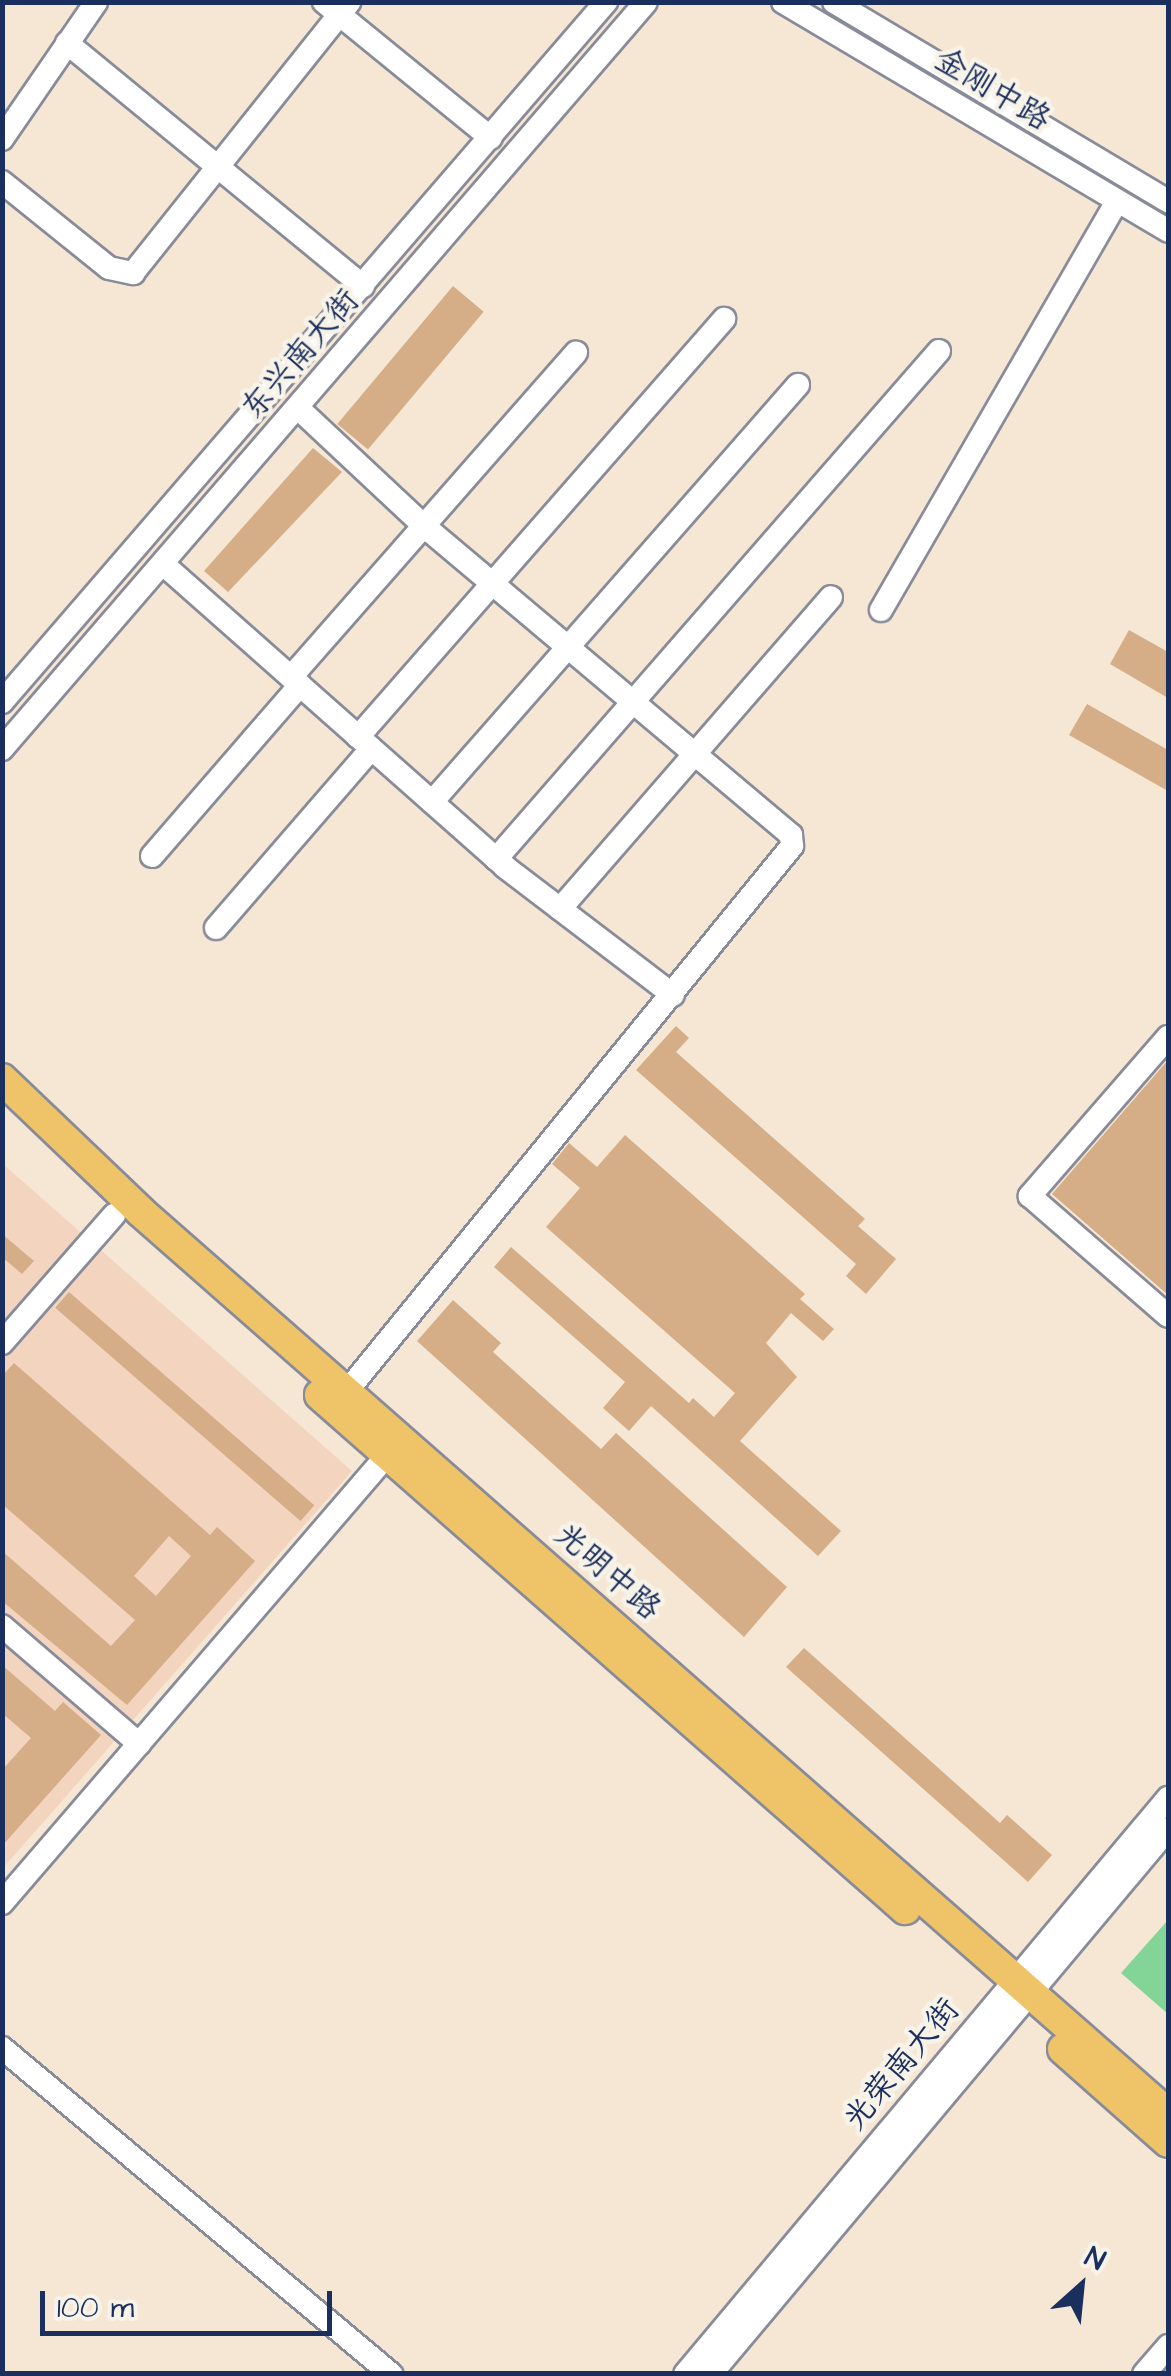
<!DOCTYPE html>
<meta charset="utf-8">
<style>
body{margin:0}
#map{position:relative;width:1171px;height:2376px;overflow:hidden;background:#f6e7d4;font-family:"Architects Daughter","LXGW WenKai TC",sans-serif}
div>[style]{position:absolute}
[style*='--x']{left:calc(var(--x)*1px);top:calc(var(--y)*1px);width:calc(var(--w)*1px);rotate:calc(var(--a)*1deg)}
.built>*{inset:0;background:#f3d4bf}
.green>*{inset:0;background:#82d596}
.building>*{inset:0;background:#d5ad87;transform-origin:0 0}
.roads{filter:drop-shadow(2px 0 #888b99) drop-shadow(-2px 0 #888b99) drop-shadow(0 2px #888b99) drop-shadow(0 -2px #888b99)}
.minor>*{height:22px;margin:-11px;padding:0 11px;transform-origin:11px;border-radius:11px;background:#fff}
.major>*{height:30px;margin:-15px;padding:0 15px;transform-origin:15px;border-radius:15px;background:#efc469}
span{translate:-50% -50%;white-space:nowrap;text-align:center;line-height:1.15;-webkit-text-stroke:9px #f7f3e8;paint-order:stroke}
.street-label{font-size:32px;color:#1b2f5e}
.frame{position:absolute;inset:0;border:5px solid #1b2f5e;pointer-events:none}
.north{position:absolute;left:1031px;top:2236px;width:100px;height:100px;-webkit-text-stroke:8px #f7f3e8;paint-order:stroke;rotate:27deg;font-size:28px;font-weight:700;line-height:40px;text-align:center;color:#1b2f5e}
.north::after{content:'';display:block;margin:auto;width:35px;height:45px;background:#1b2f5e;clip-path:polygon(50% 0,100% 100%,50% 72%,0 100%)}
.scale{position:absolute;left:40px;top:2291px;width:292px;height:45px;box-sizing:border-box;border:5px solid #1b2f5e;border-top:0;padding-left:12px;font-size:30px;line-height:35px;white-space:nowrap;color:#1b2f5e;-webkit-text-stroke:8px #f7f3e8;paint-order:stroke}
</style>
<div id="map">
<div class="built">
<div style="clip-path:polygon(3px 1164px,352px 1471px,3px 1868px)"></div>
</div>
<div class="green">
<div style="clip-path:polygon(1168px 1920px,1168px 2014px,1121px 1973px)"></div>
</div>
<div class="building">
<div style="left:453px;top:286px;width:40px;height:180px;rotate:40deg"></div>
<div style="clip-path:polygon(313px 448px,342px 472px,228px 592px,204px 571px)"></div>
<div style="clip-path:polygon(1129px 630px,1168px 652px,1168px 698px,1110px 664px)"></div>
<div style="clip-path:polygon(1087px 704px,1168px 750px,1168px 791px,1069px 735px)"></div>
<div style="clip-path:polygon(676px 1026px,689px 1038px,676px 1052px,865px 1219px,858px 1226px,896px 1259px,866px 1294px,846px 1276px,856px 1264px,636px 1070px)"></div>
<div style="clip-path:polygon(1168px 1060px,1168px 1295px,1052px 1194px)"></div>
<div style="clip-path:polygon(625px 1135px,805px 1294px,800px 1299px,834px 1329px,823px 1341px,791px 1313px,766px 1343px,797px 1377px,740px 1441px,841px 1531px,818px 1556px,651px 1406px,629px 1431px,603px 1408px,625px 1382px,494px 1267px,511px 1247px,689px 1403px,693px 1398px,714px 1417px,735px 1393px,546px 1227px,580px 1188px,552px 1164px,569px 1143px,597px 1167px)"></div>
<div style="clip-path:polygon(2px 1234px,34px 1261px,22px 1274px,2px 1257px)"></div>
<div style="left:69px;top:1292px;width:325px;height:21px;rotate:41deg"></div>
<div style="clip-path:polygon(453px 1300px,501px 1343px,493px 1352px,601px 1449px,616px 1433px,787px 1587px,744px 1637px,417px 1341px)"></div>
<div style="clip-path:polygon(evenodd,14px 1363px,210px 1535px,217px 1527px,255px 1561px,127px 1705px,2px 1601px,2px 1551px,111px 1646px,135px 1620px,2px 1504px,2px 1376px,14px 1363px,169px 1536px,191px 1556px,156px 1596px,134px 1576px,169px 1536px)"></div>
<div style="clip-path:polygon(804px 1648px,1000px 1823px,1007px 1815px,1052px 1855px,1028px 1882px,786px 1667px)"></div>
<div style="clip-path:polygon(2px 1665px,55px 1711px,63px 1702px,101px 1735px,2px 1846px,2px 1770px,31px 1738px,2px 1713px)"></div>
</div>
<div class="roads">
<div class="minor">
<div style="--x:324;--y:2;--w:215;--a:39.2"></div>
<div style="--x:783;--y:2;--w:448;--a:30.7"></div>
<div style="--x:834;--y:2;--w:389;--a:30.8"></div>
<div style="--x:67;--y:43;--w:383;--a:39.4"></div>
<div style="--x:2;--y:139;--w:166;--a:-55.5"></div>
<div style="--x:2;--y:182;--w:137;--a:38.8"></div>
<div style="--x:109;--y:268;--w:25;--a:12"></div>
<div style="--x:133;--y:273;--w:347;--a:-51.4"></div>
<div style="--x:298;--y:408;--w:173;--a:43.1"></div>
<div style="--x:424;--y:526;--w:480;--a:40.1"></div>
<div style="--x:791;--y:835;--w:11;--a:85"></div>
<div style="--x:792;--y:846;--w:704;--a:129.23"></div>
<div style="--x:163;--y:564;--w:457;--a:41.5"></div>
<div style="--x:505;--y:867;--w:211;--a:37.3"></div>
<div style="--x:881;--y:610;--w:472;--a:-60"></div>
<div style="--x:291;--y:677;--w:432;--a:-48.7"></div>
<div style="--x:2;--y:702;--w:925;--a:-49.21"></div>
<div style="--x:358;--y:737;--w:556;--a:-48.79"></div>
<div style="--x:2;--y:749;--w:986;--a:-49.23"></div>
<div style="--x:432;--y:802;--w:555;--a:-48.73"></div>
<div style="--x:152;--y:856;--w:226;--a:-49.1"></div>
<div style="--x:496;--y:859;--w:674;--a:-48.91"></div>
<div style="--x:560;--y:909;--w:413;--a:-49"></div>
<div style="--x:216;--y:928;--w:237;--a:-49.1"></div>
<div style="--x:1168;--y:1037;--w:211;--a:131"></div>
<div style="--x:1030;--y:1196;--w:183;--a:41"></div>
<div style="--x:2;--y:1343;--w:170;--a:-48.8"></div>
<div style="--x:2;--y:1626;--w:181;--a:40.7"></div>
<div style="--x:2;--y:1903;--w:592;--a:-49.31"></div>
<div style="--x:2;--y:2048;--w:508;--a:39.96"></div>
<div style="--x:685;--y:2374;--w:752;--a:-50.02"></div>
<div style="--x:711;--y:2374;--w:711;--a:-50.02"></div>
<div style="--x:1144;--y:2374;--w:37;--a:-49"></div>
</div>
<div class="major">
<div style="--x:2;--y:1079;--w:192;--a:43.7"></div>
<div style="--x:141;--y:1212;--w:1367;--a:41.29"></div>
<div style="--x:320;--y:1395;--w:779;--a:41.3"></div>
<div style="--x:1063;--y:2049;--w:140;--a:41.5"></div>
</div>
</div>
<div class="street-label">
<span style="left:992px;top:90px;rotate:31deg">金刚中路</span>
<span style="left:301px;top:355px;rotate:-49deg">东兴南大街</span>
<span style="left:607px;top:1572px;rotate:41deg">光明中路</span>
<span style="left:902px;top:2065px;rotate:-50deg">光荣南大街</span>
</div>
<div class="frame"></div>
<div class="north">N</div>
<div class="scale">100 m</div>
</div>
